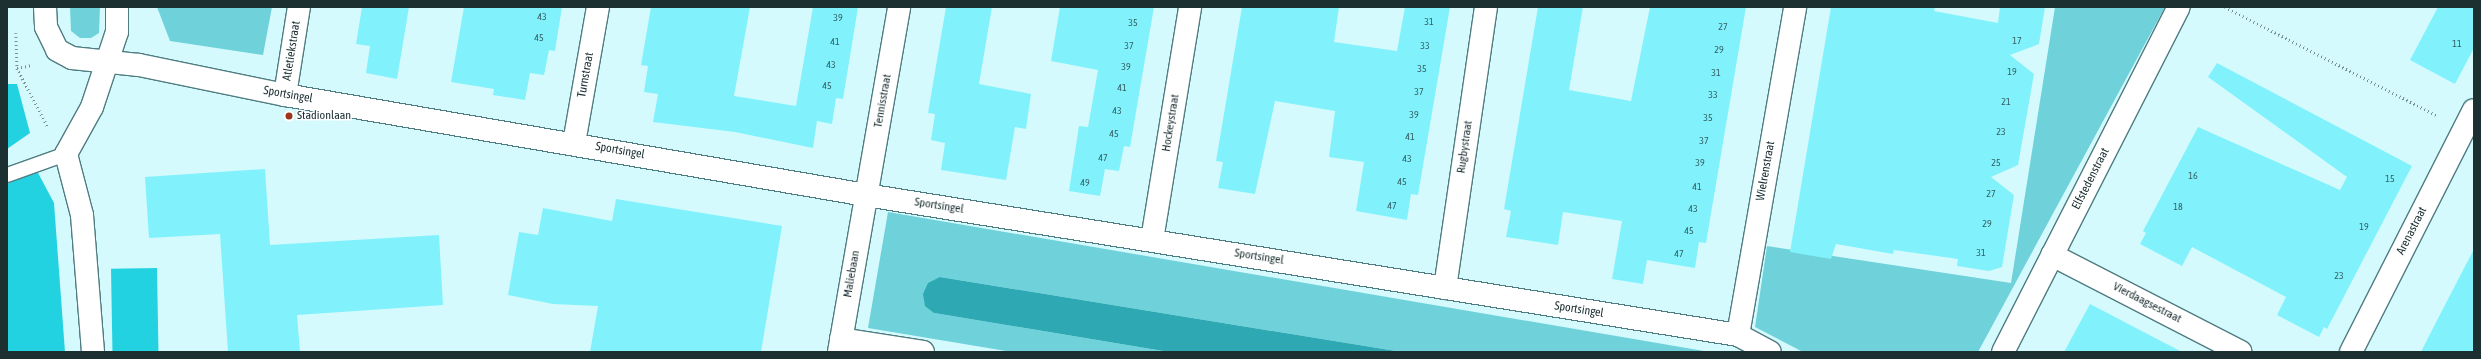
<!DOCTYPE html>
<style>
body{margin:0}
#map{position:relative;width:2481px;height:359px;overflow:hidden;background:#d4fafe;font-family:"Asap Condensed",sans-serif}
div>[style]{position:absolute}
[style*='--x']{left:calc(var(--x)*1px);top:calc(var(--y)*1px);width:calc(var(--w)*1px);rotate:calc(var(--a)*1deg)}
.green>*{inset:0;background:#6fd2db}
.forest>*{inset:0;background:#23d2e0;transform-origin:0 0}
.water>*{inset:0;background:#2ea9b3}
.building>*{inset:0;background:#81f2fc}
.path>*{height:2.5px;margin-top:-1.25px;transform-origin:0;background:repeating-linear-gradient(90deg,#759194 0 1px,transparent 0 4px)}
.roads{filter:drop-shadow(1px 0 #4f7c81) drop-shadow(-1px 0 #4f7c81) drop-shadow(0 1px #4f7c81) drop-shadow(0 -1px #4f7c81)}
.lane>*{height:14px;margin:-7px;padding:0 7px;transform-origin:7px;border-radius:7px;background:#fff}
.street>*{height:22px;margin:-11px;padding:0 11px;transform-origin:11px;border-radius:11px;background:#fff}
.dots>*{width:11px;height:11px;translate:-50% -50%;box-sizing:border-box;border:2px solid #fff;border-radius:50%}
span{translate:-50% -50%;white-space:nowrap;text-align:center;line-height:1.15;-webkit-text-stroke:3px #fff;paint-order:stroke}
.number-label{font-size:10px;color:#356064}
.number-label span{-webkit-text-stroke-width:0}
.street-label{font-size:12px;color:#1c2f31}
.poi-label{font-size:12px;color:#1c2f31}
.left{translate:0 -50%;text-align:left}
.frame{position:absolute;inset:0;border:8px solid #1c2f31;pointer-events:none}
</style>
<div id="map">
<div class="green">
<div style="clip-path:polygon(70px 7px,100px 7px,99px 33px,91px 38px,80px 38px,71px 31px)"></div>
<div style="clip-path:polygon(157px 7px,272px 7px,263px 55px,170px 41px)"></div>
<div style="clip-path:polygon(2055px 7px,2165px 7px,1978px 352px,1803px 352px,1755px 327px,1767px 246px,2011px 283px)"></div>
<div style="clip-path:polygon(888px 212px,1710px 352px,1402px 352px,940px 277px,934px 313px,1169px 352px,1012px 352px,868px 328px)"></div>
</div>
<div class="forest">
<div style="clip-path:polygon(7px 84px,17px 84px,30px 133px,7px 149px)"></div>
<div style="clip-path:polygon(37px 171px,54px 203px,65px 352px,7px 352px,7px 184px)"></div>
<div style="left:157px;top:268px;width:84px;height:46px;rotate:89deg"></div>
</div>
<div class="water">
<div style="clip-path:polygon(940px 277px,1402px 352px,1169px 352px,934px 313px,925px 306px,923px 294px,928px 283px)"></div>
</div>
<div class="building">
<div style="clip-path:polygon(362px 7px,409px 7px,397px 79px,366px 73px,370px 46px,356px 44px)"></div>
<div style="clip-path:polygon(464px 7px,562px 7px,555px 51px,549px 50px,544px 75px,530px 73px,525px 100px,493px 95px,494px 89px,451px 82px)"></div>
<div style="clip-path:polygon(651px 7px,750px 7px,734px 96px,796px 106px,813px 7px,858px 7px,843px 99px,836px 98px,832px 124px,817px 121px,813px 148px,735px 132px,653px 122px,658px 94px,644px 92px,648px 66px,641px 65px)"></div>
<div style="clip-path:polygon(946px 7px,992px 7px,979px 84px,1031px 94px,1026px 129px,1015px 127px,1006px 180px,941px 170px,945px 143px,931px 140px,935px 114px,928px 113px)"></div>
<div style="clip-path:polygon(1060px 7px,1154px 7px,1130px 147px,1124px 146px,1119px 171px,1105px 169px,1100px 196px,1069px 191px,1079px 126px,1088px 127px,1098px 70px,1051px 61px)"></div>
<div style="clip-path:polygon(1242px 7px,1339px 7px,1334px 42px,1397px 51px,1405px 7px,1450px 7px,1418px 195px,1411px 194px,1407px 220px,1356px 211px,1364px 162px,1329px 157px,1335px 111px,1275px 101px,1255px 194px,1218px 188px,1223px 162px,1216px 161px)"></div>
<div style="clip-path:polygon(1538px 7px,1583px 7px,1569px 90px,1631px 101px,1650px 7px,1746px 7px,1706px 243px,1699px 242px,1695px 268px,1647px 260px,1643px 284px,1612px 279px,1622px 221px,1563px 212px,1558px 245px,1506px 237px,1511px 211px,1504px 209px)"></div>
<div style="clip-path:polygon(1831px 7px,1935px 7px,1934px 11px,1998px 23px,2000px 7px,2045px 7px,2039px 44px,2010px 55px,2034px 74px,2018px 165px,1991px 177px,2014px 195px,2002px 267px,1989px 271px,1957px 266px,1958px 259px,1894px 250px,1893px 254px,1836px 244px,1831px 259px,1790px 252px)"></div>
<div style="clip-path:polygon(2438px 7px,2474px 7px,2474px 48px,2455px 84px,2410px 60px)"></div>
<div style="clip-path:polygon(2217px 63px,2412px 166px,2327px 329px,2324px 327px,2319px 337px,2277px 315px,2286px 297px,2192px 247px,2182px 266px,2140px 244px,2146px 233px,2143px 231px,2198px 127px,2340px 190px,2347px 177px,2208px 77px)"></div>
<div style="clip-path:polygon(265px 169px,270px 245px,439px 235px,443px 305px,297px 315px,300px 352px,228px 352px,220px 234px,149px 238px,145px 177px)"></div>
<div style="clip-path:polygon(616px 199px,782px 226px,761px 352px,590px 352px,598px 306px,553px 304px,508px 295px,519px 232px,538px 235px,543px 208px,612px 221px)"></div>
<div style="clip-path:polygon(2474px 249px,2474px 352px,2421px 352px,2431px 332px)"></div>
<div style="clip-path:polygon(2090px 304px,2182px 352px,2064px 352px)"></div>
</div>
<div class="path">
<div style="--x:2225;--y:7;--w:239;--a:27.1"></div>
<div style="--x:16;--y:33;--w:35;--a:88"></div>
<div style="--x:17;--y:68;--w:67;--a:62.3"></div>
<div style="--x:17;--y:68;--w:15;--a:-11"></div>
</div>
<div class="roads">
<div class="lane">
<div style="--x:7;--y:175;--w:63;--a:-19.6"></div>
</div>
<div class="street">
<div style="--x:45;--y:7;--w:20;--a:87"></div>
<div style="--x:46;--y:27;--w:25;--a:64"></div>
<div style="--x:57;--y:50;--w:17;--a:28"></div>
<div style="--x:72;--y:58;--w:67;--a:6"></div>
<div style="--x:139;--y:65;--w:149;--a:11.6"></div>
<div style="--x:285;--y:95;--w:590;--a:9.77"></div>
<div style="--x:866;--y:195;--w:883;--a:9.12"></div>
<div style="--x:1738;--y:335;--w:36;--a:28"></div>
<div style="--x:285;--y:95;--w:89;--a:-81"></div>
<div style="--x:574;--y:143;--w:138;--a:-80"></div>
<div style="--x:1152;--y:240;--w:236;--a:-80.7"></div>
<div style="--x:2052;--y:255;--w:212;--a:27.2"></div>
<div style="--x:1445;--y:288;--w:284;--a:-81.7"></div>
<div style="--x:1738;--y:335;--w:333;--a:-80.1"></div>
<div style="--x:841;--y:339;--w:83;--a:9"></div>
<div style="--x:93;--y:352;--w:137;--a:-94.6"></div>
<div style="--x:82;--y:215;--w:63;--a:-104.7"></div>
<div style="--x:66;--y:154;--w:54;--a:-61"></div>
<div style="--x:92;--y:107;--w:79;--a:-71.6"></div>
<div style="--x:117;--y:32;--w:25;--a:-90"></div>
<div style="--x:839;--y:352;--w:350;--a:-80.1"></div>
<div style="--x:2003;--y:352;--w:387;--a:-63"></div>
<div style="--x:2351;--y:352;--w:271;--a:-63.1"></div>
</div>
</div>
<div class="dots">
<div style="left:289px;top:116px;background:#9c331d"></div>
</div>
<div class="number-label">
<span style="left:542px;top:17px">43</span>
<span style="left:838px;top:18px">39</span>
<span style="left:1429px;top:22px">31</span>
<span style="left:1133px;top:23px">35</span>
<span style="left:1723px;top:27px">27</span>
<span style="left:539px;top:38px">45</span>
<span style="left:2017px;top:41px">17</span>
<span style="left:835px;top:42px">41</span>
<span style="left:2457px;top:44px">11</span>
<span style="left:1129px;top:46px">37</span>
<span style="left:1425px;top:46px">33</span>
<span style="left:1719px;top:50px">29</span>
<span style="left:831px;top:65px">43</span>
<span style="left:1126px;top:67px">39</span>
<span style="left:1422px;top:69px">35</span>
<span style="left:2012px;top:72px">19</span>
<span style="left:1716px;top:73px">31</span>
<span style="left:827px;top:86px">45</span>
<span style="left:1122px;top:88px">41</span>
<span style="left:1419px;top:92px">37</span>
<span style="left:1713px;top:95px">33</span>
<span style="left:2006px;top:102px">21</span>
<span style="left:1117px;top:111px">43</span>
<span style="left:1414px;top:115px">39</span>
<span style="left:1708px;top:118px">35</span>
<span style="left:2001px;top:132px">23</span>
<span style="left:1114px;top:134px">45</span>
<span style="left:1410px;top:137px">41</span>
<span style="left:1704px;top:141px">37</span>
<span style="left:1103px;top:158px">47</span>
<span style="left:1407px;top:159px">43</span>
<span style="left:1700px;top:163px">39</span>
<span style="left:1996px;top:163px">25</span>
<span style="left:2193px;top:176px">16</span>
<span style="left:2390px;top:179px">15</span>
<span style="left:1402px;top:182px">45</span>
<span style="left:1085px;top:183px">49</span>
<span style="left:1697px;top:187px">41</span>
<span style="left:1991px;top:194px">27</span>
<span style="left:1392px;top:206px">47</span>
<span style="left:2178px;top:207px">18</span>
<span style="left:1693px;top:209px">43</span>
<span style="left:1987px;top:224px">29</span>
<span style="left:2364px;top:227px">19</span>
<span style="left:1689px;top:231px">45</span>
<span style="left:1981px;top:253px">31</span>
<span style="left:1679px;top:254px">47</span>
<span style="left:2339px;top:276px">23</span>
</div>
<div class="street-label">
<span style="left:292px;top:51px;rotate:-81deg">Atletiekstraat</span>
<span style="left:586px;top:75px;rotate:-80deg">Turnstraat</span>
<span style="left:288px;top:95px;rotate:10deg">Sportsingel</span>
<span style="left:883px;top:101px;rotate:-80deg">Tennisstraat</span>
<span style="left:1171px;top:123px;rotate:-81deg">Hockeystraat</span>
<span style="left:1465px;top:147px;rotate:-82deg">Rugbystraat</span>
<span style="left:620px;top:151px;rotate:10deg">Sportsingel</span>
<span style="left:1766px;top:171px;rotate:-80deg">Wielrenstraat</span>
<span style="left:2091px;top:179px;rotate:-63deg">Elfstedenstraat</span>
<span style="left:939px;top:206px;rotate:9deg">Sportsingel</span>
<span style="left:2412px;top:231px;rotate:-63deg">Arenastraat</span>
<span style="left:1259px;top:257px;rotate:9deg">Sportsingel</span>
<span style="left:852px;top:274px;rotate:-80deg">Maliebaan</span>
<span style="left:2147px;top:303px;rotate:27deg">Vierdaagsestraat</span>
<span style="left:1579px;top:310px;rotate:9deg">Sportsingel</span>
</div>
<div class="poi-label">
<span class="left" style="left:297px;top:116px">Stadionlaan</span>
</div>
<div class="frame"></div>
</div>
